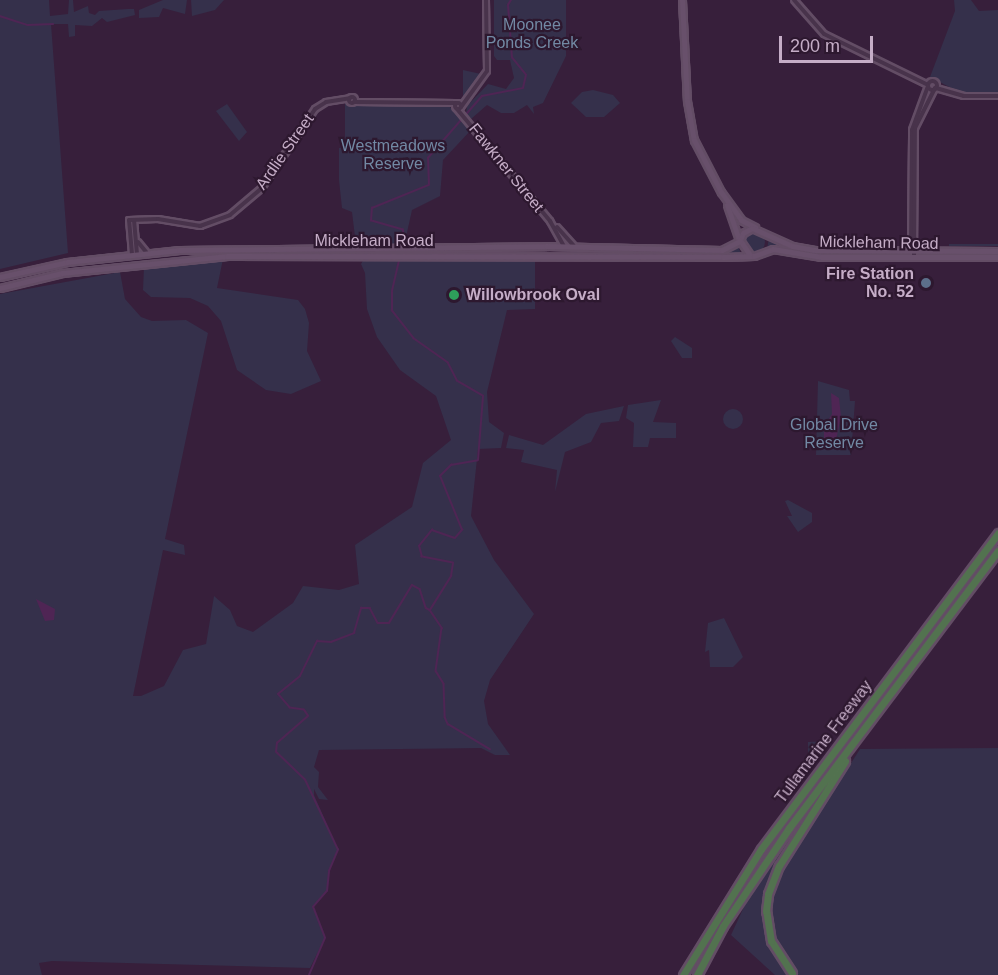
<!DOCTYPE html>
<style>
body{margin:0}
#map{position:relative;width:998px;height:975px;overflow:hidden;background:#371f3b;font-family:Helvetica,sans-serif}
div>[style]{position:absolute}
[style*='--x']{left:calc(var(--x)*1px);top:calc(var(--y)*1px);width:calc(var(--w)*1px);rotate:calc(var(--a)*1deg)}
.green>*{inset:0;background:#35304b;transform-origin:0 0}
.round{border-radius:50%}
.water>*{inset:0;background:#4f2554}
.stream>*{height:1.5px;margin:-0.75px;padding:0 0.75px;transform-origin:0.75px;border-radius:0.75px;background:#4f2554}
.roads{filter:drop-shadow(2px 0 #634d65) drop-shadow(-2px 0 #634d65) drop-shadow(0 2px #634d65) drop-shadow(0 -2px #634d65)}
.minor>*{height:4px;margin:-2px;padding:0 2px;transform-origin:2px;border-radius:2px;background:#48334b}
.minor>.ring{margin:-2px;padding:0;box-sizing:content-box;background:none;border:4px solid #48334b;border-radius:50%}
.major>*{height:5px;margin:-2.5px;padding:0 2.5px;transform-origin:2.5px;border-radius:2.5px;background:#68506b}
.highway>*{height:7px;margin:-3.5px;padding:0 3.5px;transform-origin:3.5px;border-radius:3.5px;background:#52724f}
.dots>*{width:16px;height:16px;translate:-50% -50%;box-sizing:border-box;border:3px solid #2d182f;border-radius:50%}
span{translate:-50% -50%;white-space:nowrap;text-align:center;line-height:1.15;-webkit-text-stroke:4.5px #2d182f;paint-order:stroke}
.park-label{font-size:16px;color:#7289a4}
.street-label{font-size:16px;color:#c5adc7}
.poi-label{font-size:16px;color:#c5adc7;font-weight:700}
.right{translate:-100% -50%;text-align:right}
.left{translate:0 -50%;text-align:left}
.scale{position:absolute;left:779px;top:36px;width:94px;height:27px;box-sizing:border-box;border:3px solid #c5adc7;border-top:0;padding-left:8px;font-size:18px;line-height:21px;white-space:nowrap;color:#c5adc7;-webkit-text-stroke:4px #2d182f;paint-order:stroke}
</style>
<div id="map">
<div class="green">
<div style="clip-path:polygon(0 0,49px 0,50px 16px,68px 14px,69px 0,73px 0,74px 12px,88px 6px,89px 13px,95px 15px,99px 11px,128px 9px,134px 9px,135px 15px,107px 22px,102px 18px,92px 26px,75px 25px,75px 36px,69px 37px,68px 24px,51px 24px,68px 253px,0 269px)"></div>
<div style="clip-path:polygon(163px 0,187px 0,185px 14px,163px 8px,159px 17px,139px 18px,139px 10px)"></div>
<div style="clip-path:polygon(191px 0,224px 0,215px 10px,192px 16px)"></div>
<div style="clip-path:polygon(494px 0,566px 0,566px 56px,543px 103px,533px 107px,534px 114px,527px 105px,514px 113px,501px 113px,487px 105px,471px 119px,466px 114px,467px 106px,488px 84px,506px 89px,514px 78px,510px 60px,497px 60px,494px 56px)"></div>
<div style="clip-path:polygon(954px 0,971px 0,979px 11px,998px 10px,998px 93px,961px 93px,930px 77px,955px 11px)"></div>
<div style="clip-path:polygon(463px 70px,481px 74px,463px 97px)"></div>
<div style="clip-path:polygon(593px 90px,613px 95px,620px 103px,604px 117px,586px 117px,571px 103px,582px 92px)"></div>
<div style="clip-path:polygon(345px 103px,449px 106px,471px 130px,443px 160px,440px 196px,412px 210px,404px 246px,356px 245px,352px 212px,342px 208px,339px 180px,339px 148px,345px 147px)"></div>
<div style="clip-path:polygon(227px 104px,247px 132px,239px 141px,216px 111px)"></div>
<div class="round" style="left:743px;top:231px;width:22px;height:22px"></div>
<div style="clip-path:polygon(769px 238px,803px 250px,849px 256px,767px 249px)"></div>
<div style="left:949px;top:244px;width:49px;height:2px"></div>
<div style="clip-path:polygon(738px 245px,741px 254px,624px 254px,626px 250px,723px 252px)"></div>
<div style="clip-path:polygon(223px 259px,217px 288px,298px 300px,305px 309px,309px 323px,307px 351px,321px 381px,291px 394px,266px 390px,237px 370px,221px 321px,208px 306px,190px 298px,151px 297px,143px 290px,144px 267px)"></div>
<div style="clip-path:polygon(364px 259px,535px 260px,535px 309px,507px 310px,487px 392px,489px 422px,504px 433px,501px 448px,478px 449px,471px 516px,494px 560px,534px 614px,490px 680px,484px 701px,488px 724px,510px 755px,495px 755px,481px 748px,319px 750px,314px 767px,319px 772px,318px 787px,328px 800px,319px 799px,314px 789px,314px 795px,338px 850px,329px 871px,327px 891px,313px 907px,325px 938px,310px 968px,52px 961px,39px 963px,42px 975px,0 975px,0 294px,120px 272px,125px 299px,141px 317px,152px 321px,186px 320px,208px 333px,165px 539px,184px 545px,185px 555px,163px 550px,133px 696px,141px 696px,164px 686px,183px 650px,206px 644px,214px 596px,230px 610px,237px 626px,253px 632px,293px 603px,303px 586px,339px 590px,359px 584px,355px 545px,412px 507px,423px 463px,451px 440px,436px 396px,400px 370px,377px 337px,367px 309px,365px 273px,361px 264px)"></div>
<div style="clip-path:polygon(675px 337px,692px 348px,692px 358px,682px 358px,671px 341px)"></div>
<div style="clip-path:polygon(818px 381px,849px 390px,850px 401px,855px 401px,851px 455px,816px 455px)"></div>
<div style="clip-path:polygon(661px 400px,653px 422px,676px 423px,676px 438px,650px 438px,648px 447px,633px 447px,634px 423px,626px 418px,628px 405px)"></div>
<div style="clip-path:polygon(624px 406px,619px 421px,601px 423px,591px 442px,565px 452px,555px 492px,557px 470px,521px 462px,524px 450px,506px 448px,509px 435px,543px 445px,586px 414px)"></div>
<div class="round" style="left:723px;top:409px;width:20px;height:20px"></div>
<div style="clip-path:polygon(788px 500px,812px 513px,812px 522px,798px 532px,787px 516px,792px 516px,785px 501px)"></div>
<div style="clip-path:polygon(724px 618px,743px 657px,733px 667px,710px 667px,709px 650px,705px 652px,708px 623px)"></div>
<div style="clip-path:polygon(829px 741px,819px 753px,808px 753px,808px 742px)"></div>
<div style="clip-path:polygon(998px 748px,998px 975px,797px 975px,778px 951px,773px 937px,769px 918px,773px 886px,860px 749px)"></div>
<div style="clip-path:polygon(801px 825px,775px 867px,762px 906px,768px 942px,787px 975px,775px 975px,731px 935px,749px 896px)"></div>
</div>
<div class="water">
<div style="clip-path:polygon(831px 393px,839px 398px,841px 417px,836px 440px,832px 443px,824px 439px,824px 427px,832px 414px)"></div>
<div style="clip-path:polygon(36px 599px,55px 609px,54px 620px,45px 621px)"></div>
</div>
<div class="stream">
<div style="--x:0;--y:16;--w:29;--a:18"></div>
<div style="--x:28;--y:25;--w:25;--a:-2"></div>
<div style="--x:403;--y:246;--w:16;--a:-90"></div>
<div style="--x:403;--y:230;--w:33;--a:-164"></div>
<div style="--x:371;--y:221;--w:13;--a:-86"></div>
<div style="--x:372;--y:208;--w:61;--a:-22"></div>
<div style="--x:429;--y:185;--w:27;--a:-92"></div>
<div style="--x:428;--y:158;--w:82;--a:-48.9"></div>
<div style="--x:482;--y:96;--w:42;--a:-11"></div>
<div style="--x:523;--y:88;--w:13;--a:-77"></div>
<div style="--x:526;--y:75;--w:22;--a:-129"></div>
<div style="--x:512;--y:58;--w:53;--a:-94.3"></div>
<div style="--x:508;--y:5;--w:6;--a:-59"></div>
<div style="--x:430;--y:610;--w:22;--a:56"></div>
<div style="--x:442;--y:628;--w:43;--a:97.9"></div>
<div style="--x:436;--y:671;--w:15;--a:58"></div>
<div style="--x:444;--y:684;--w:33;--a:88"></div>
<div style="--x:445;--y:717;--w:8;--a:67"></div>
<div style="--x:448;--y:724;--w:49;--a:30.8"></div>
<div style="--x:309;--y:975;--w:40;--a:-66.6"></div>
<div style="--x:325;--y:938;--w:33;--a:-111"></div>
<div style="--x:313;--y:907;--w:21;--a:-49"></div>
<div style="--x:327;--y:891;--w:20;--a:-84"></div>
<div style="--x:329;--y:871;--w:23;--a:-67"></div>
<div style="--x:338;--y:850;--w:77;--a:-115.2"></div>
<div style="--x:305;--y:780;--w:40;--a:-136"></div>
<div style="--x:276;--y:752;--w:9;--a:-84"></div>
<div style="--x:277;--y:743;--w:41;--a:-41.1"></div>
<div style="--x:308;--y:716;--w:7;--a:-124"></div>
<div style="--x:304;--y:710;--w:14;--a:-172"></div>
<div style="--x:290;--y:708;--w:18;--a:-131"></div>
<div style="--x:278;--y:694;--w:28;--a:-39"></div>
<div style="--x:300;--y:676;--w:39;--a:-64"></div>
<div style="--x:317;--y:641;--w:14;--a:4"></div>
<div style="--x:331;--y:642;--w:25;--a:-21"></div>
<div style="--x:354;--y:633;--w:26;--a:-74"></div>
<div style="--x:361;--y:608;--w:9;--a:0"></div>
<div style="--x:370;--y:608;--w:17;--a:62"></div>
<div style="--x:378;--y:623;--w:11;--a:0"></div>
<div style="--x:389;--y:623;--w:44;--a:-58.8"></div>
<div style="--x:412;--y:585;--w:9;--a:27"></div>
<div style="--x:420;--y:589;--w:20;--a:72"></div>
<div style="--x:426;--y:608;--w:4;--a:27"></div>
<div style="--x:430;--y:610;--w:40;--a:-58"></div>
<div style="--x:451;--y:576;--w:13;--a:-81"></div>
<div style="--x:453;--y:563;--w:32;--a:-169"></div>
<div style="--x:422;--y:557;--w:11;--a:-105"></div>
<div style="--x:419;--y:546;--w:21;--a:-51"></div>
<div style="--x:432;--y:530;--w:24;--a:19"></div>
<div style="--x:455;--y:538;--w:11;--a:-49"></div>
<div style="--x:462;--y:530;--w:58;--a:-112.2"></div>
<div style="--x:440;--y:476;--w:16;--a:-45"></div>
<div style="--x:451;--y:465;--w:27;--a:-10"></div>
<div style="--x:478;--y:460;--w:64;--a:-85.5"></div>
<div style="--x:483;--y:396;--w:30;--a:-150"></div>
<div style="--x:457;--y:381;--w:20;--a:-117"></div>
<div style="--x:448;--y:363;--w:42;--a:-144.8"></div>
<div style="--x:414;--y:339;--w:36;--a:-128"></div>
<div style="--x:392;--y:311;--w:20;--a:-90"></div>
<div style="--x:392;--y:291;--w:32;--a:-77"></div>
</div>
<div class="roads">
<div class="minor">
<div style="--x:794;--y:0;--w:45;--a:48.6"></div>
<div style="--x:824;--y:34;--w:116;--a:26.1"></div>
<div class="ring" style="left:927.5px;top:80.5px;width:5px;height:5px"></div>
<div style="--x:936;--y:88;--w:29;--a:16"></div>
<div style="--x:964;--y:96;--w:34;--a:0"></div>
<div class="ring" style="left:349px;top:97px;width:2px;height:2px"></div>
<div style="--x:354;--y:102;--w:102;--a:0.6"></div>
<div class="ring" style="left:455px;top:103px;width:2px;height:2px"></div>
<div style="--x:461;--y:107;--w:44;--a:-54.2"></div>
<div style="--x:487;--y:71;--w:71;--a:-90.8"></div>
<div style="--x:457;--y:109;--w:146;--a:50.3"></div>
<div style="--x:550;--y:221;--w:29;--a:61"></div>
<div style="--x:134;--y:220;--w:33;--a:85"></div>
<div style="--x:557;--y:227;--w:25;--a:48"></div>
<div style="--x:138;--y:242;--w:13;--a:51"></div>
<div style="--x:911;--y:251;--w:121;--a:-89.5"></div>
<div style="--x:912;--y:130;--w:47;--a:-70"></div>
<div style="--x:132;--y:254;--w:34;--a:-95"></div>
<div style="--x:129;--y:220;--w:29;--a:-2"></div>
<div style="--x:158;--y:219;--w:43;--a:9.5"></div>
<div style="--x:200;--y:226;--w:32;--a:-20"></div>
<div style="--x:230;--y:215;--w:42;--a:-40.2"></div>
<div style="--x:262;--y:188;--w:95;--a:-56.1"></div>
<div style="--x:315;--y:109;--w:13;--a:-32"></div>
<div style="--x:326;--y:102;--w:24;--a:-9"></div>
<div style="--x:914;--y:258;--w:130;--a:-89.6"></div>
<div style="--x:915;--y:128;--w:45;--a:-63.4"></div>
</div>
<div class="major">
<div style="--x:682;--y:0;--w:101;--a:87.2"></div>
<div style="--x:687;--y:101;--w:40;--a:80"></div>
<div style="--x:694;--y:140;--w:59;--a:62.6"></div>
<div style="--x:721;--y:192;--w:34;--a:54"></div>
<div style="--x:741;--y:220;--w:16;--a:27"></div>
<div style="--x:727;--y:205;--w:36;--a:71"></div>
<div style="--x:750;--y:255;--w:18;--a:-124"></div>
<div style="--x:740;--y:240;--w:8;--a:-67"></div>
<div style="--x:743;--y:233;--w:10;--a:-29"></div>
<div style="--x:752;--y:228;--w:44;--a:24.2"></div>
<div style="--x:792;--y:246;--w:23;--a:10"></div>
<div style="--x:815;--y:250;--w:183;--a:0.3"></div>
<div style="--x:0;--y:277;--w:69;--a:-12.6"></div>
<div style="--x:67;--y:262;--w:113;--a:-6.1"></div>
<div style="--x:179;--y:250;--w:367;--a:-0.6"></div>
<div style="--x:546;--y:246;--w:176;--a:1.3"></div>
<div style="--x:722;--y:250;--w:20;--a:-27"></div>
<div style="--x:0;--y:288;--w:64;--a:-13.6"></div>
<div style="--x:62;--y:273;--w:166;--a:-5.9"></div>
<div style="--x:227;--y:256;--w:496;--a:0.1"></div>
<div style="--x:723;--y:257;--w:31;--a:-2"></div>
<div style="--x:754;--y:256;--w:20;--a:-20"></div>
<div style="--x:773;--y:249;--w:49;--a:9.5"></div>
<div style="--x:821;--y:257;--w:177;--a:0"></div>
</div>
<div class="highway">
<div style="--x:792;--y:973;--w:38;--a:-123"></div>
<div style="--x:771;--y:941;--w:30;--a:-99"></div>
<div style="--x:766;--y:911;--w:17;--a:-83"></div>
<div style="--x:768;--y:894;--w:30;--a:-69"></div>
<div style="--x:779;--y:866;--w:124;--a:-57.8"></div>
<div style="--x:683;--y:975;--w:148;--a:-58.2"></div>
<div style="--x:761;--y:849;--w:395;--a:-53.1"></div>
<div style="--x:697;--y:975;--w:55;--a:-62"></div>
<div style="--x:723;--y:926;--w:118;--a:-56"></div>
<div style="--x:789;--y:828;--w:347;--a:-53"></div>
</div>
</div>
<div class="dots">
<div style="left:926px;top:283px;background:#5c6f8a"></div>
<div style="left:454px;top:295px;background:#2e9e5b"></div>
</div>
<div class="park-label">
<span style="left:532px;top:34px">Moonee<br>Ponds Creek</span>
<span style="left:393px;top:155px">Westmeadows<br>Reserve</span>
<span style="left:834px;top:434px">Global Drive<br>Reserve</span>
</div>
<div class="street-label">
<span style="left:285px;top:152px;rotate:-55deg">Ardlie Street</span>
<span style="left:506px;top:168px;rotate:51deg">Fawkner Street</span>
<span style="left:374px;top:241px">Mickleham Road</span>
<span style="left:879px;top:243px;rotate:1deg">Mickleham Road</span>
<span style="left:824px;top:742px;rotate:-53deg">Tullamarine Freeway</span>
</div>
<div class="poi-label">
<span class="right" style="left:914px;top:283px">Fire Station<br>No. 52</span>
<span class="left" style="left:466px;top:295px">Willowbrook Oval</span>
</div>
<div class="scale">200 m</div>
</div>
